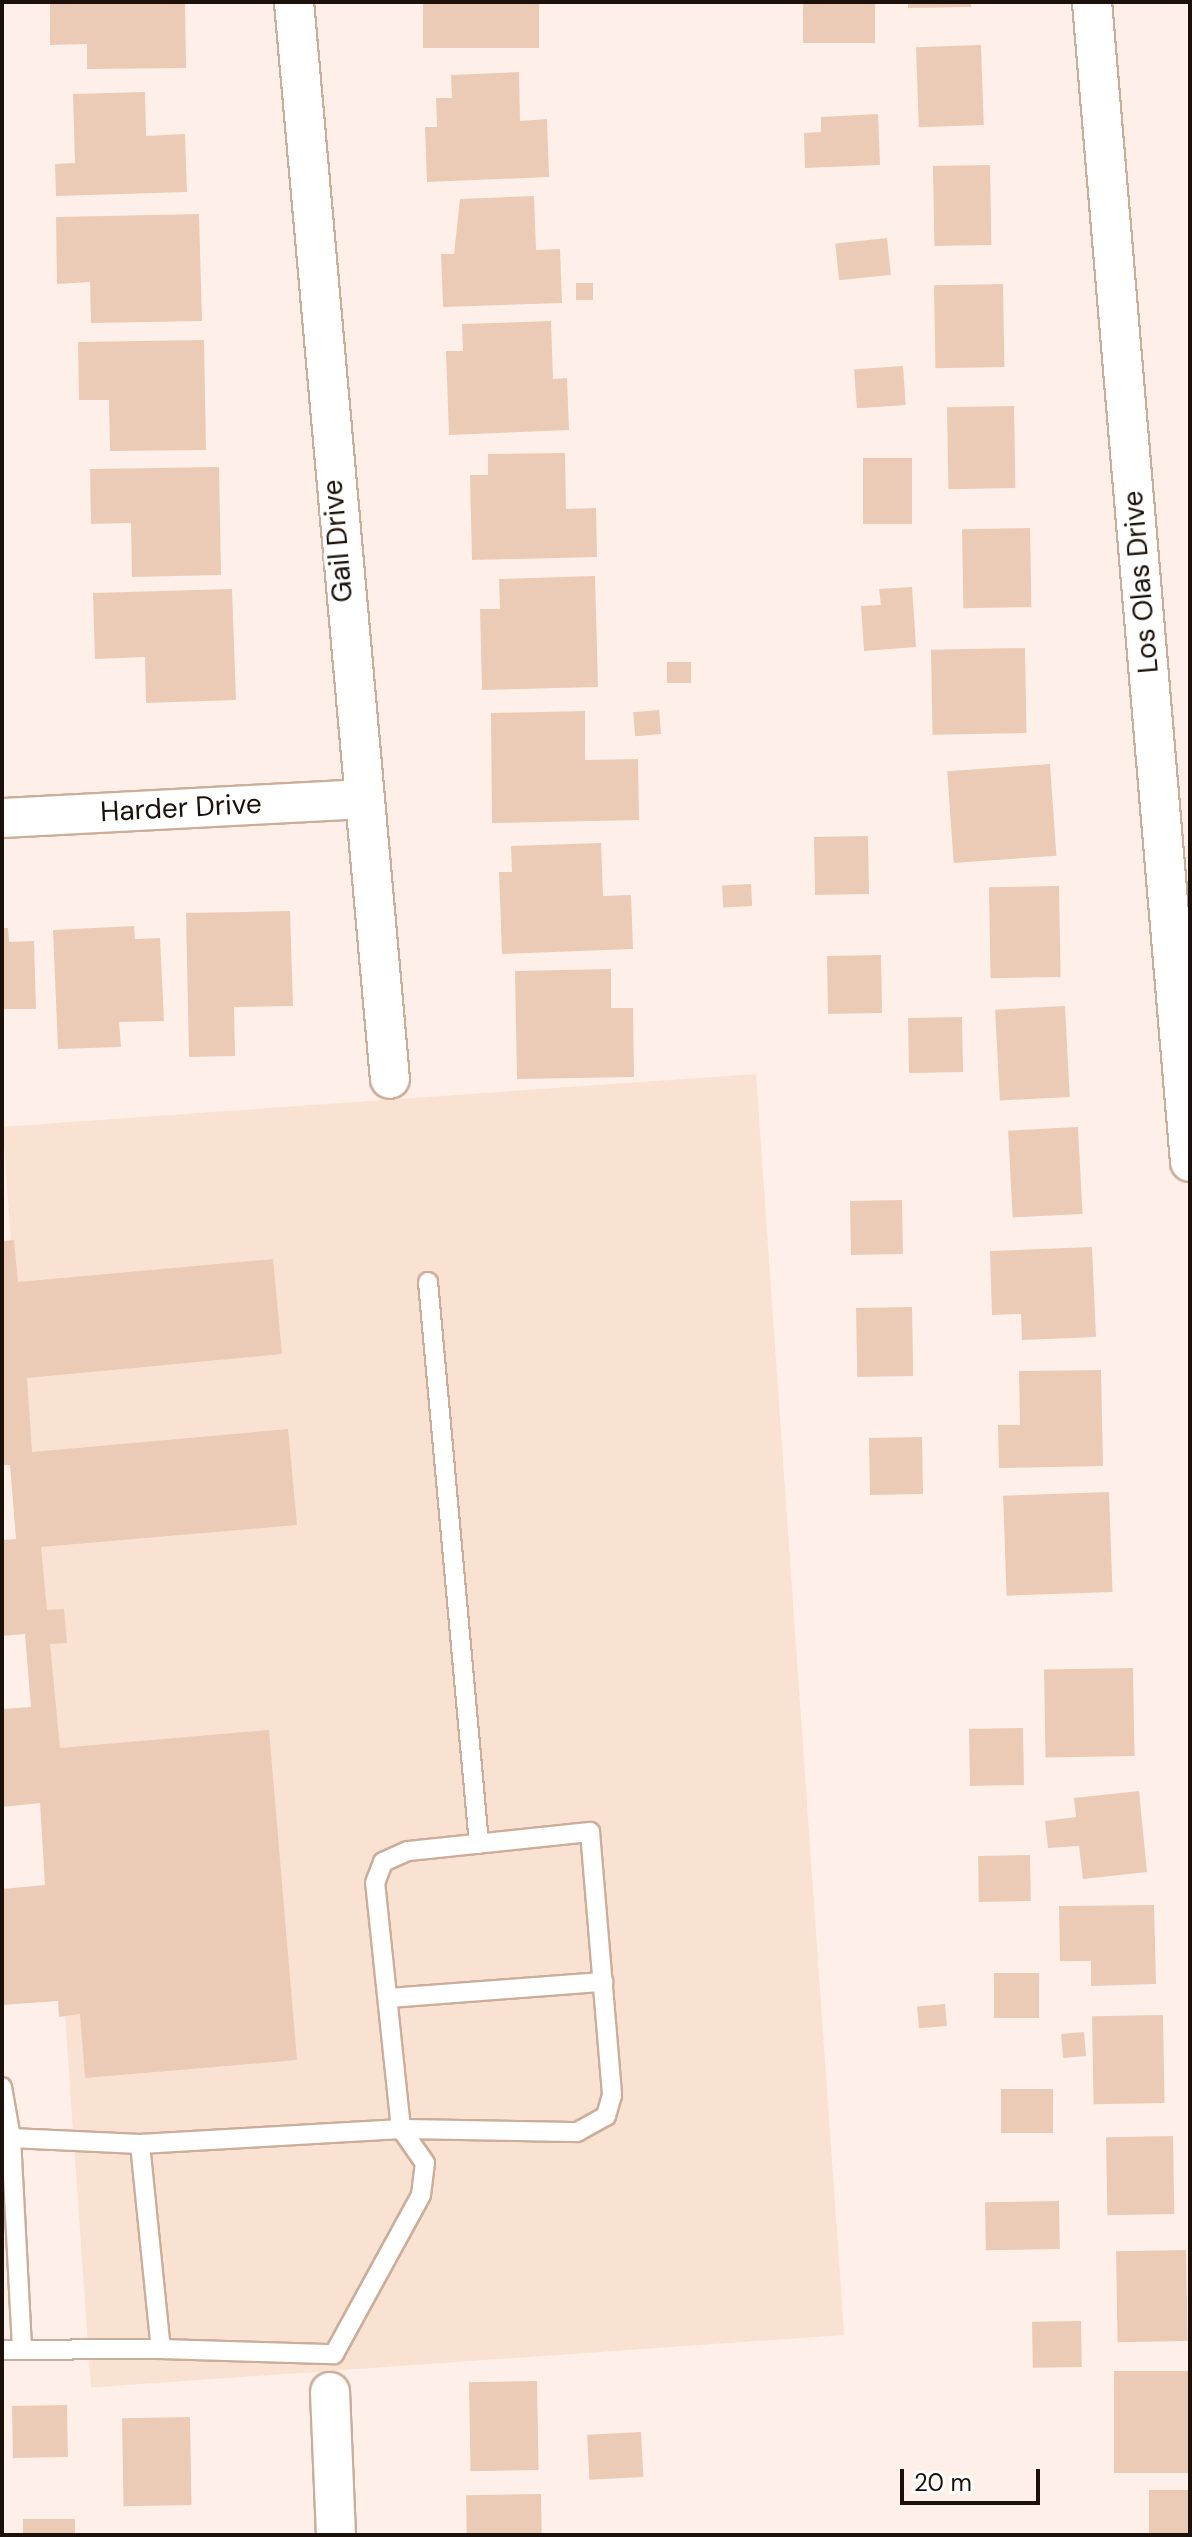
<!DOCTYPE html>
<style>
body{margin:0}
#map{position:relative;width:1192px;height:2537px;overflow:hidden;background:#fef0e8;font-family:"DM Sans",sans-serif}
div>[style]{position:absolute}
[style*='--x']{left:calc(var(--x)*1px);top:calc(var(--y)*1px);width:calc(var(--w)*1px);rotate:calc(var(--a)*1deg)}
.built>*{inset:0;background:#fae2d2;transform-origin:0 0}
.building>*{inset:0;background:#ebcbb6;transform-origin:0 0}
.roads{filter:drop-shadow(2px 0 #ccad99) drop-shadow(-2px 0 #ccad99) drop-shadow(0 2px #ccad99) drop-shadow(0 -2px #ccad99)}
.lane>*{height:18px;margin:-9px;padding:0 9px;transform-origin:9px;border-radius:9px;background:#fff}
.street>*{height:38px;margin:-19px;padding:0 19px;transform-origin:19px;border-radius:19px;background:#fff}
span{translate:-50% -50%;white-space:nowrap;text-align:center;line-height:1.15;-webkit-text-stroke:7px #fff;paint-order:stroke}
.street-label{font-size:28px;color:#1c110a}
.frame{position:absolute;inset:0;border:4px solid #1c110a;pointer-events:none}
.scale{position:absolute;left:900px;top:2469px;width:140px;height:36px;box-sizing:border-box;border:4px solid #1c110a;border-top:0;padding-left:10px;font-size:24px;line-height:28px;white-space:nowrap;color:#1c110a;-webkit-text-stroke:6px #fff;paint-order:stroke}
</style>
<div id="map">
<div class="built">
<div style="left:756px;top:1074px;width:1264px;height:755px;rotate:86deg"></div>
</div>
<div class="building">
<div style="clip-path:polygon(50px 2px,185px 2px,186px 68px,87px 69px,87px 44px,50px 45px)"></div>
<div style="left:423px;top:2px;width:116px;height:46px"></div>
<div style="left:803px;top:2px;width:72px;height:41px"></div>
<div style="clip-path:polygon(908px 2px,971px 2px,971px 7px,908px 8px)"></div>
<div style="left:981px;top:45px;width:80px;height:65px;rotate:88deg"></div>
<div style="clip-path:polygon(519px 72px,520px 121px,547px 119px,549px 177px,427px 182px,425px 127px,437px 127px,436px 98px,452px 98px,451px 75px)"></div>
<div style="clip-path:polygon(145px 92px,146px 136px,185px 134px,187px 192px,56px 196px,55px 164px,75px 163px,73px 94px)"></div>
<div style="clip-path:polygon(878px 114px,880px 165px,805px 168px,804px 133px,821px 132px,821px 117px)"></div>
<div style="left:990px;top:165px;width:80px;height:57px;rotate:89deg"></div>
<div style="clip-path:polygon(534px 196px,536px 250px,560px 249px,562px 303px,443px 307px,441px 254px,454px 254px,460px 199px)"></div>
<div style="clip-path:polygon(199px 214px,202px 321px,91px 323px,90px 282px,57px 284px,56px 217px)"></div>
<div style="left:887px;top:238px;width:37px;height:52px;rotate:84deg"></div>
<div style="left:576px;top:283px;width:17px;height:17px"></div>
<div style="left:1003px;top:284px;width:83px;height:69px;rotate:89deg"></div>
<div style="clip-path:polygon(551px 321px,553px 379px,567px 378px,569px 430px,449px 435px,446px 351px,463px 351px,462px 324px)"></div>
<div style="clip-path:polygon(204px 340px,206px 450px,110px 451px,109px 400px,79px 400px,78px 342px)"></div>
<div style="left:903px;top:366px;width:39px;height:49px;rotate:86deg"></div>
<div style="left:1014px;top:406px;width:82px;height:67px;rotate:89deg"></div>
<div style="clip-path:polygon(565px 453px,566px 509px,596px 508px,597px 557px,472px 560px,470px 475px,488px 475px,488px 454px)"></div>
<div style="left:863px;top:458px;width:49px;height:66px"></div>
<div style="clip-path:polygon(219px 467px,221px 575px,132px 577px,131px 523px,91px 524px,90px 469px)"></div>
<div style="left:1030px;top:528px;width:79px;height:68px;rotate:89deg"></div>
<div style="clip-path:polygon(595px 576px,598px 687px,482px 690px,480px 609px,500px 609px,499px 579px)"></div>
<div style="clip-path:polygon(912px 587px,916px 647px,864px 651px,861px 606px,881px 605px,879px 589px)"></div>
<div style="clip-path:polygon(232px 589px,236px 700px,146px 703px,145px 657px,95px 659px,93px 593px)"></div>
<div style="left:1025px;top:648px;width:85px;height:94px;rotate:89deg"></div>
<div style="left:667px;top:662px;width:24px;height:21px"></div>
<div style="left:659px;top:710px;width:24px;height:26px;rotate:85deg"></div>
<div style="clip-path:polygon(585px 711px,585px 760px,638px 759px,639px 820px,492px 823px,491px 713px)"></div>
<div style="left:1050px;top:764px;width:92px;height:103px;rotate:86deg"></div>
<div style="left:868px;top:836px;width:58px;height:54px;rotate:89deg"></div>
<div style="clip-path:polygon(601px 843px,603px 896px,631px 895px,633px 949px,502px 954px,499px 872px,512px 872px,511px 846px)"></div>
<div style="left:751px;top:884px;width:22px;height:29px;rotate:87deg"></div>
<div style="left:1059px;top:886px;width:91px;height:70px;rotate:89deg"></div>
<div style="clip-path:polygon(290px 911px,293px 1006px,234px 1007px,235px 1056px,189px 1057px,186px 913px)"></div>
<div style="clip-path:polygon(134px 926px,135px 939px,160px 938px,164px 1021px,119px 1022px,121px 1047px,58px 1049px,53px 930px)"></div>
<div style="clip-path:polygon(2px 928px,8px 928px,9px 942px,34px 941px,36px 1009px,2px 1009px)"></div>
<div style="left:881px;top:955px;width:58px;height:54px;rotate:89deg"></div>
<div style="clip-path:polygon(611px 969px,611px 1008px,633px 1008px,634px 1077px,517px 1079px,515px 971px)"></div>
<div style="left:1065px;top:1006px;width:91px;height:70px;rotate:87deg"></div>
<div style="left:962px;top:1017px;width:55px;height:54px;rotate:89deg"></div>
<div style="left:1078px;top:1127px;width:87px;height:70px;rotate:87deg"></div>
<div style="left:902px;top:1200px;width:54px;height:52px;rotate:89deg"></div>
<div style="clip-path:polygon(14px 1240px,18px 1282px,273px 1259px,282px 1354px,27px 1378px,32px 1452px,288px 1429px,297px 1525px,41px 1547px,47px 1610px,64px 1609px,67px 1643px,50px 1644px,60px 1748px,269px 1730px,297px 2060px,85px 2078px,80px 2014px,59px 2017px,58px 2001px,2px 2005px,2px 1889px,45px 1885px,40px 1803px,2px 1807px,2px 1709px,31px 1707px,25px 1634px,2px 1636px,2px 1540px,16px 1539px,10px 1465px,2px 1465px,2px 1241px)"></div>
<div style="clip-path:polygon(1092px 1247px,1096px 1337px,1022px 1340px,1021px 1314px,992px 1315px,990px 1251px)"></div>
<div style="left:912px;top:1307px;width:69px;height:56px;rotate:89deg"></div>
<div style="clip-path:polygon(1101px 1370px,1103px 1466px,999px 1468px,998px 1425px,1020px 1425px,1019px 1371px)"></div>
<div style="left:922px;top:1437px;width:57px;height:53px;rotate:89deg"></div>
<div style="left:1109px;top:1492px;width:100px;height:106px;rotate:88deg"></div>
<div style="left:1133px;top:1668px;width:88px;height:89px;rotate:89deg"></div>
<div style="left:1023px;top:1728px;width:57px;height:54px;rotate:89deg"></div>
<div style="clip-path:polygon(1139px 1791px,1147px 1872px,1083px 1879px,1079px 1846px,1048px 1848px,1045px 1821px,1076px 1817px,1074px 1798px)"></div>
<div style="left:1030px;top:1855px;width:46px;height:52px;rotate:89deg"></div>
<div style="clip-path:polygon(1154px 1905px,1156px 1984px,1091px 1986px,1091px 1961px,1060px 1961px,1059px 1906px)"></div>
<div style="left:994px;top:1973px;width:45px;height:45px"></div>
<div style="left:945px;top:2004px;width:22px;height:28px;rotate:85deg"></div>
<div style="left:1163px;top:2015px;width:88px;height:71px;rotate:89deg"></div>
<div style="left:1084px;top:2032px;width:24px;height:23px;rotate:85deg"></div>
<div style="left:1053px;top:2089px;width:44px;height:52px;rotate:90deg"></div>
<div style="left:1173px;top:2136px;width:78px;height:67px;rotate:89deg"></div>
<div style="left:1059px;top:2201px;width:48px;height:74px;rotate:89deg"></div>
<div style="left:1186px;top:2250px;width:91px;height:70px;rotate:89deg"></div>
<div style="left:1081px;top:2321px;width:46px;height:49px;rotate:89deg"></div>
<div style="left:1190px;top:2371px;width:102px;height:76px;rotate:90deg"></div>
<div style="left:537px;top:2381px;width:89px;height:68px;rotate:89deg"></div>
<div style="left:67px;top:2405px;width:52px;height:55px;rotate:89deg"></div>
<div style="left:190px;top:2417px;width:88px;height:68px;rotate:89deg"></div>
<div style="left:641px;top:2432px;width:45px;height:54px;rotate:87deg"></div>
<div style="left:1149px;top:2490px;width:41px;height:45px"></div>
<div style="left:541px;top:2494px;width:41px;height:75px;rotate:89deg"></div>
<div style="left:75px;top:2519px;width:16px;height:52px;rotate:90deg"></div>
</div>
<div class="roads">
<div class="lane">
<div style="--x:428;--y:1282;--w:564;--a:84.81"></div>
<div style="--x:388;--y:1998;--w:216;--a:-4.3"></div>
<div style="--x:2;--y:2087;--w:52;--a:80"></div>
<div style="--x:11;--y:2138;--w:129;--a:2.7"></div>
<div style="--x:401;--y:2129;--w:261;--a:176.7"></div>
<div style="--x:140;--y:2144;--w:206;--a:84.2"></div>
<div style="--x:161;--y:2349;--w:173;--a:1.7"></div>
<div style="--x:334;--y:2354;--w:181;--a:-61.3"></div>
<div style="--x:421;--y:2195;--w:32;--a:-83"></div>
<div style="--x:425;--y:2163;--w:42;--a:-125.2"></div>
<div style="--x:401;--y:2129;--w:247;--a:-96"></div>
<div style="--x:375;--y:1883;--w:22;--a:-69"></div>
<div style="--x:383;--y:1862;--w:27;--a:-24"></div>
<div style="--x:408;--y:1851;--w:183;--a:-6"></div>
<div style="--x:590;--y:1832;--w:264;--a:85.2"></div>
<div style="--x:612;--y:2095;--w:22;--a:106"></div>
<div style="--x:606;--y:2116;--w:33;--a:151"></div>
<div style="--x:577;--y:2132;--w:176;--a:-179"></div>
<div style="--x:11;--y:2138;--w:212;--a:87"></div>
<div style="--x:2;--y:2350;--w:159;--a:-0.4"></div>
</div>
<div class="street">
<div style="--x:294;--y:2;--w:1081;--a:84.91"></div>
<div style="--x:1092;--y:2;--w:1164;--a:85.17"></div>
<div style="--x:2;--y:818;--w:359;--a:-3"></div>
<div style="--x:330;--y:2392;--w:143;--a:87.6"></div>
</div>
</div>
<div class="street-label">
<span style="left:338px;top:541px;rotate:-95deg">Gail Drive</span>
<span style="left:1141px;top:582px;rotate:-95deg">Los Olas Drive</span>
<span style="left:181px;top:808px;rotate:-3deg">Harder Drive</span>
</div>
<div class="frame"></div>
<div class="scale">20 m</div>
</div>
